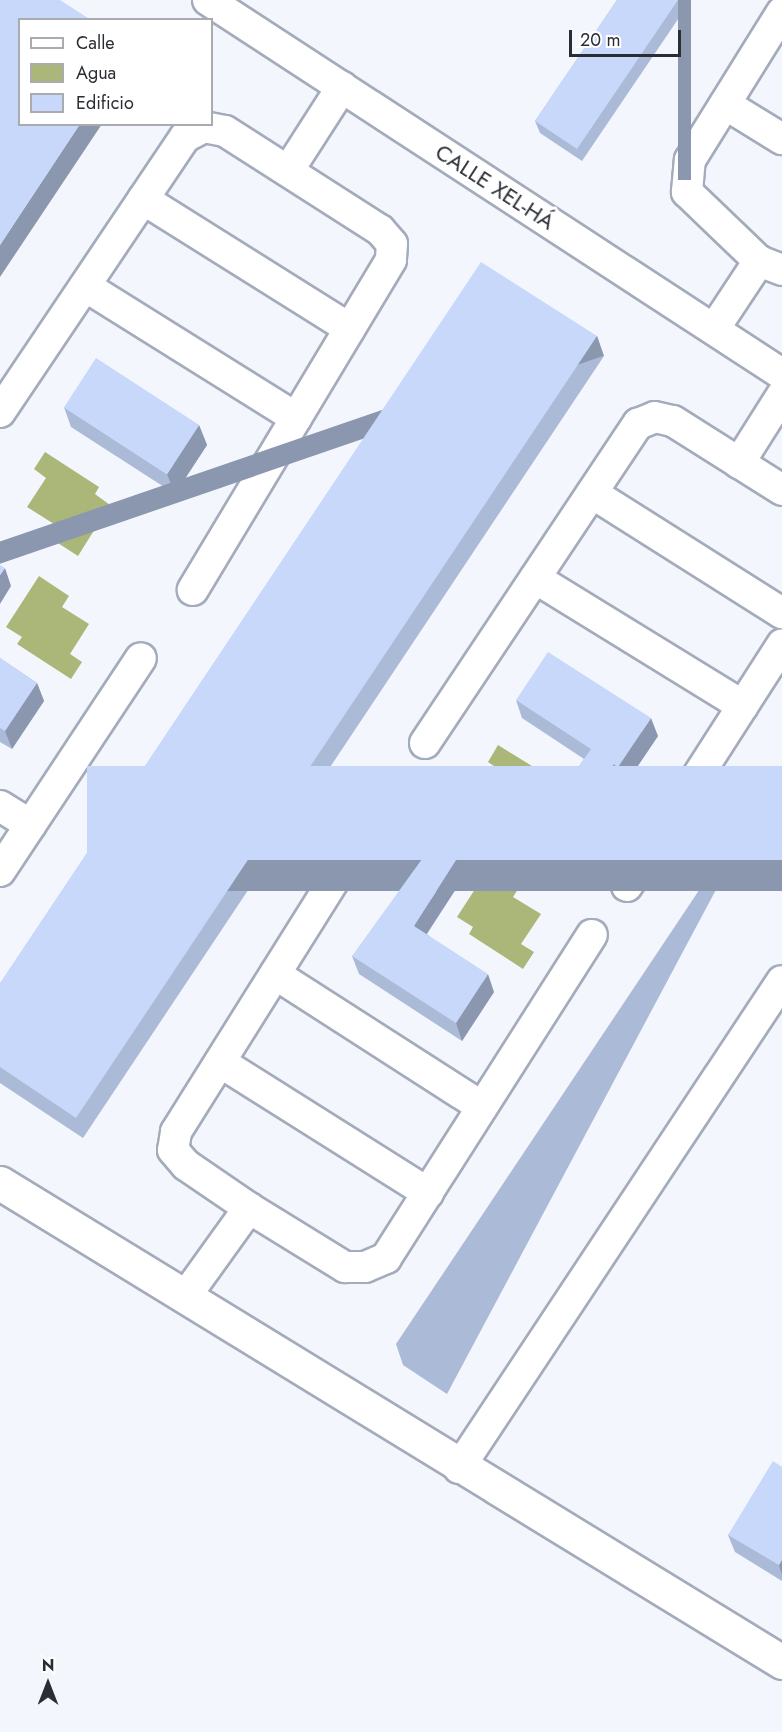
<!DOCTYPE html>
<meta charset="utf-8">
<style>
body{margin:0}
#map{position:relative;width:782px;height:1732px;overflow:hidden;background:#f3f6fd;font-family:Jost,sans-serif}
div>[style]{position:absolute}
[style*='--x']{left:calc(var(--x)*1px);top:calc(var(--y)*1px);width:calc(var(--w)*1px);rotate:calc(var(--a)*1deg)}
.water>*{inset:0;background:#abb679}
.roads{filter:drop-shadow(2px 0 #a4acbc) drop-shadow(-2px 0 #a4acbc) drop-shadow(0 2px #a4acbc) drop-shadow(0 -2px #a4acbc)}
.minor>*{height:30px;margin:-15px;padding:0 15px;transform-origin:15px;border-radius:15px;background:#fff}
.secondary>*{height:33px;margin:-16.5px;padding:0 16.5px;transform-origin:16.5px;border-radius:16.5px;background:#fff}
.wall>*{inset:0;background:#abbad7}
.shaded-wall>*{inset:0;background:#8b97af;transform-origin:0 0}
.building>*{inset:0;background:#c7d8fa;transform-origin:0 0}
span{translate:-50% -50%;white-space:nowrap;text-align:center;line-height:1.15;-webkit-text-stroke:6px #fff;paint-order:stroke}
.street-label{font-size:22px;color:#2a2d34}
.legend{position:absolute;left:18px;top:18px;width:195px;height:108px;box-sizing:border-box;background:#fff;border:2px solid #aaabae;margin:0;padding:8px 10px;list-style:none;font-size:18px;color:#2a2d34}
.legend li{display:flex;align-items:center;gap:12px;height:30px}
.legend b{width:30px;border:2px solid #aaabae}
.north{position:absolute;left:18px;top:1654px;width:60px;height:60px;-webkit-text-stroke:4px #fff;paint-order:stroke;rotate:0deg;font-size:16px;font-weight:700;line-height:24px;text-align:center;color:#2a2d34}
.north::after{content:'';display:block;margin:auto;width:21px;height:27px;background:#2a2d34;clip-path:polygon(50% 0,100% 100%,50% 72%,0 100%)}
.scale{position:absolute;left:569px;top:30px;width:112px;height:27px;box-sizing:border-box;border:3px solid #2a2d34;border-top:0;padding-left:8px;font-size:18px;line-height:21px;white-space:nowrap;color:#2a2d34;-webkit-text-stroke:4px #fff;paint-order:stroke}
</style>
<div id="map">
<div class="water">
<div style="clip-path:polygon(45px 452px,99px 487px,95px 494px,110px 505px,78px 556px,47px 536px,54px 524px,27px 507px,46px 478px,34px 469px)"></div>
<div style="clip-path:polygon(39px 576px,69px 596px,62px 607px,89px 624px,70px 654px,82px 662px,71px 679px,17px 644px,22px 637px,6px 627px)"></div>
<div style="clip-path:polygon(498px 745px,553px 779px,549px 787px,564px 797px,532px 848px,501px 828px,508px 817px,481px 800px,500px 770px,488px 762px)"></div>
<div style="clip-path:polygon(490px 866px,520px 886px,513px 897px,541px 914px,521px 944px,534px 952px,523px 969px,469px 934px,473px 927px,457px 917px)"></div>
</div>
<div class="roads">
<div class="minor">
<div style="--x:208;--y:0;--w:685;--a:33.09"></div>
<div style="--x:725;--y:104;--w:67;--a:31.6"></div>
<div style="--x:288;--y:171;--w:100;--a:-57.3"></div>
<div style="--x:143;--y:199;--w:244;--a:32.1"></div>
<div style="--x:759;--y:261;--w:100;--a:-136.2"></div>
<div style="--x:687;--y:192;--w:32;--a:-85"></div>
<div style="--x:690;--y:160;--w:174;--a:-58.1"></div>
<div style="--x:85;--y:286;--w:249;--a:32"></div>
<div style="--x:714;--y:329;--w:82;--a:-56.5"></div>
<div style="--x:759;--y:261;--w:25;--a:21"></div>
<div style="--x:0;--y:412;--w:331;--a:-56.1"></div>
<div style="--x:185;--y:137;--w:21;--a:-28"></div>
<div style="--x:204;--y:127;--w:21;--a:11"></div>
<div style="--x:225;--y:131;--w:184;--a:32.6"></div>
<div style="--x:380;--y:230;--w:18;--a:49"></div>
<div style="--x:392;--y:244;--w:16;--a:94"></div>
<div style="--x:391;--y:260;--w:385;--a:121"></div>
<div style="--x:739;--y:463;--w:80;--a:-57.7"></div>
<div style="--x:592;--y:493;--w:225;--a:32.3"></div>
<div style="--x:535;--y:578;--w:244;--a:31.6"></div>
<div style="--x:425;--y:743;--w:384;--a:-56.3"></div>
<div style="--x:638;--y:424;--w:18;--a:-22"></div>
<div style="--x:655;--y:417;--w:18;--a:13"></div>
<div style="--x:673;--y:421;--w:129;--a:32.3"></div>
<div style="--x:386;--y:797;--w:395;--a:122.1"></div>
<div style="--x:176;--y:1132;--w:18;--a:99"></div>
<div style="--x:173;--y:1150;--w:20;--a:49"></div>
<div style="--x:186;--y:1165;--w:76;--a:34.3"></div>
<div style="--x:249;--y:1208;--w:113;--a:31.6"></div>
<div style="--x:345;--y:1267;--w:20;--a:0"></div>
<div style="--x:365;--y:1267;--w:23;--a:-23"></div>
<div style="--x:386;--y:1258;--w:383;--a:-57.5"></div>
<div style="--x:0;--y:806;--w:36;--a:32"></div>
<div style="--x:0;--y:871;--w:255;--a:-56.5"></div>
<div style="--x:627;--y:886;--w:287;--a:-57.3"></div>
<div style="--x:275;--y:974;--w:246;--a:32.7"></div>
<div style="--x:220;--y:1062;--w:246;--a:32.2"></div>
<div style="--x:185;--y:1297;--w:110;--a:-54.3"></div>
<div style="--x:459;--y:1468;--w:584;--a:-56.45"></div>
</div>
<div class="secondary">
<div style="--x:0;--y:1183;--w:917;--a:31.49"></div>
</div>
</div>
<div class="wall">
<div style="clip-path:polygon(617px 0,691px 0,582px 161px,540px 133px,535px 121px)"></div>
<div style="clip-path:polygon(597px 336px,604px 356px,83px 1138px,0 1083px,0 983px)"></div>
<div style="clip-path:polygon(64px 407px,199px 425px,207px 445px,175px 494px,71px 427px)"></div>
<div style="clip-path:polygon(0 658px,37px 683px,44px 701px,12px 749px,0 742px)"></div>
<div style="clip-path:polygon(516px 700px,658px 736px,625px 785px,620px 782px,574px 852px,550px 837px,543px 818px,584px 759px,522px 718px)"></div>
<div style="clip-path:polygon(782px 766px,447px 1394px,403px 1365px,396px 1344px)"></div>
<div style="clip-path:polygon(465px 875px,427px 934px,494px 992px,462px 1041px,359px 974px,352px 956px)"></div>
<div style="clip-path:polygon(782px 1467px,782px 1581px,735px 1552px,728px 1535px)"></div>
</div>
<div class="shaded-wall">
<div style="left:678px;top:0;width:13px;height:180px"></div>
<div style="clip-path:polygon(80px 124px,102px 124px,0 277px,0 245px)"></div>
<div style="left:597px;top:336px;width:21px;height:940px;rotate:71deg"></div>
<div style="clip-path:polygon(199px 425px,207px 445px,175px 494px,167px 474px)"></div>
<div style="clip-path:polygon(5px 568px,11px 586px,0 604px,0 575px)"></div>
<div style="clip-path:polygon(37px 683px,44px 701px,12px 749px,5px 731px)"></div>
<div style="clip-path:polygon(651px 718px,658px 736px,625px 785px,618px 767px)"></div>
<div style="clip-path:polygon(614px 764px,620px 782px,574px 852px,567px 834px)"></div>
<div style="clip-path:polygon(458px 857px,465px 875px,420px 944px,414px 926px)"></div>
<div style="left:782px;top:860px;width:31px;height:617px;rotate:90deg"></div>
<div style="clip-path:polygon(488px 974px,494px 992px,462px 1041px,456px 1023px)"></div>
<div style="clip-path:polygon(782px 1560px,782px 1575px,779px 1565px)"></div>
</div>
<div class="building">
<div style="clip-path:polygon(0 0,60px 0,91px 20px,20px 20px,20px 124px,80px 124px,0 245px)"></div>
<div style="clip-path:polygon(617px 0,678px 0,577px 149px,535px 121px)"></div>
<div style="clip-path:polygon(481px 262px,597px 336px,76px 1118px,0 1067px,0 983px)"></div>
<div style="left:96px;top:358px;width:123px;height:59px;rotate:33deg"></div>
<div style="clip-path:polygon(0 565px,5px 568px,0 575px)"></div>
<div style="clip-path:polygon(548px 652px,651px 718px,618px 767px,614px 764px,567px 834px,543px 818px,591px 749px,516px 700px)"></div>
<div style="clip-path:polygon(0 658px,37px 683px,5px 731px,0 728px)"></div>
<div style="left:782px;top:766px;width:94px;height:695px;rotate:90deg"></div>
<div style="clip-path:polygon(435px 841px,458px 857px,414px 926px,488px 974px,456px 1023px,352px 956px)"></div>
<div style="clip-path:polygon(773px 1461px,782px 1467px,782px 1560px,779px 1565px,728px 1535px)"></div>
</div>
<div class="street-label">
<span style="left:495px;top:187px;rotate:33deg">CALLE XEL-HÁ</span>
</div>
<ul class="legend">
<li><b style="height:8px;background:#fff"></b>Calle</li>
<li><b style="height:16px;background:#abb679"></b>Agua</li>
<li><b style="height:16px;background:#c7d8fa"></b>Edificio</li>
</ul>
<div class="north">N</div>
<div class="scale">20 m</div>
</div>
